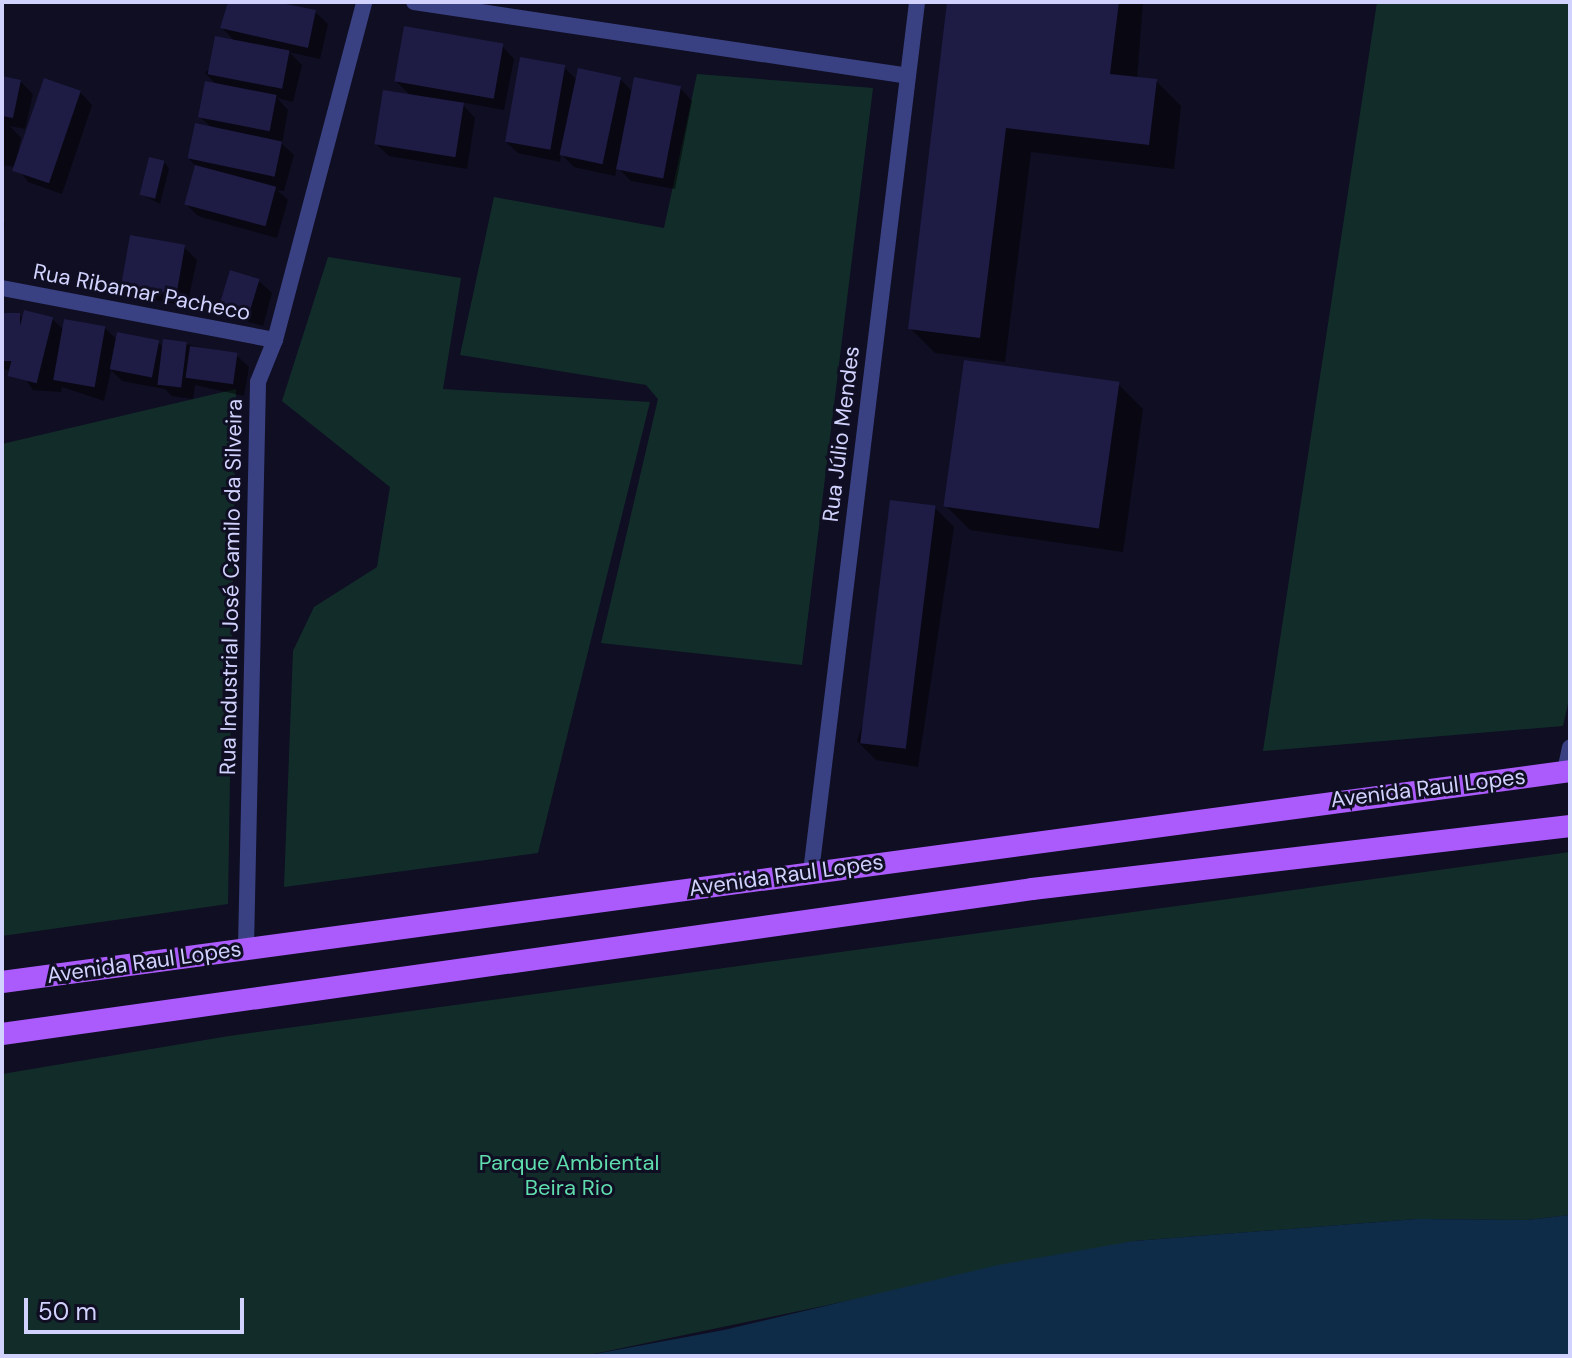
<!DOCTYPE html>
<meta charset="utf-8">
<style>
body{margin:0}
#map{position:relative;width:1572px;height:1358px;overflow:hidden;background:#0f0e23;font-family:"DM Sans",sans-serif}
div>[style]{position:absolute}
[style*='--x']{left:calc(var(--x)*1px);top:calc(var(--y)*1px);width:calc(var(--w)*1px);rotate:calc(var(--a)*1deg)}
.green>*{inset:0;background:#122d29}
.water>*{inset:0;background:#0e2c48}
.shadow>*{inset:0;background:#0007}
.building>*{inset:0;background:#1e1b44;transform-origin:0 0}
.minor>*{height:16px;margin:-8px;padding:0 8px;transform-origin:8px;border-radius:8px;background:#3a4182}
.tertiary>*{height:16px;margin:-8px;padding:0 8px;transform-origin:8px;border-radius:8px;background:#3a4182}
.primary>*{height:22px;margin:-11px;padding:0 11px;transform-origin:11px;border-radius:11px;background:#ab5bfc}
span{translate:-50% -50%;white-space:nowrap;text-align:center;line-height:1.15;-webkit-text-stroke:6px #0f0e23;paint-order:stroke}
.street-label{font-size:22px;color:#d2d2fe}
.park-label{font-size:22px;color:#5fddad}
.frame{position:absolute;inset:0;border:4px solid #d2d2fe;pointer-events:none}
.scale{position:absolute;left:24px;top:1298px;width:220px;height:36px;box-sizing:border-box;border:4px solid #d2d2fe;border-top:0;padding-left:10px;font-size:24px;line-height:28px;white-space:nowrap;color:#d2d2fe;-webkit-text-stroke:6px #0f0e23;paint-order:stroke}
</style>
<div id="map">
<div class="green">
<div style="clip-path:polygon(1377px 2px,1570px 2px,1570px 694px,1563px 726px,1263px 751px)"></div>
<div style="clip-path:polygon(697px 74px,873px 88px,802px 665px,601px 643px,658px 399px,646px 385px,460px 355px,494px 197px,664px 228px)"></div>
<div style="clip-path:polygon(328px 257px,461px 278px,443px 389px,650px 402px,538px 853px,284px 887px,293px 651px,314px 607px,377px 567px,390px 487px,282px 401px)"></div>
<div style="clip-path:polygon(236px 389px,228px 904px,2px 936px,2px 444px)"></div>
<div style="clip-path:polygon(1570px 852px,1570px 1215px,1527px 1220px,1417px 1219px,1134px 1241px,584px 1356px,2px 1356px,2px 1074px,229px 1036px)"></div>
</div>
<div class="water">
<div style="clip-path:polygon(1570px 1215px,1570px 1356px,584px 1356px,724px 1330px,998px 1265px,1134px 1241px,1417px 1219px,1527px 1220px)"></div>
</div>
<div class="shadow">
<div style="clip-path:polygon(230px 2px,266px 2px,315px 12px,328px 24px,320px 59px,289px 52px,302px 65px,293px 102px,277px 98px,288px 110px,282px 144px,294px 155px,284px 191px,277px 190px,288px 200px,277px 238px,198px 216px,185px 203px,197px 167px,187px 157px,212px 128px,199px 116px,218px 86px,205px 73px,236px 42px,222px 28px)"></div>
<div style="clip-path:polygon(949px 2px,1143px 2px,1137px 79px,1156px 81px,1181px 106px,1174px 169px,1031px 152px,1005px 362px,935px 353px,910px 328px)"></div>
<div style="clip-path:polygon(502px 46px,514px 59px,504px 110px,460px 102px,475px 118px,467px 169px,389px 156px,376px 144px,412px 97px,395px 80px)"></div>
<div style="clip-path:polygon(564px 67px,578px 81px,620px 79px,633px 92px,680px 88px,692px 101px,675px 189px,631px 181px,617px 167px,615px 176px,574px 167px,561px 154px,560px 162px,518px 153px,505px 141px)"></div>
<div style="clip-path:polygon(2px 78px,20px 81px,33px 94px,25px 129px,10px 126px,21px 138px,17px 157px,80px 92px,92px 105px,62px 194px,28px 182px,17px 167px,2px 165px)"></div>
<div style="clip-path:polygon(164px 162px,169px 168px,160px 204px,141px 194px)"></div>
<div style="clip-path:polygon(2px 220px,5px 223px,2px 241px)"></div>
<div style="clip-path:polygon(evenodd,184px 247px,197px 260px,187px 306px,135px 296px,123px 283px,184px 247px,134px 285px,185px 294px,185px 298px,134px 289px,134px 285px)"></div>
<div style="clip-path:polygon(259px 281px,272px 293px,263px 326px,235px 318px,223px 306px)"></div>
<div style="clip-path:polygon(2px 315px,19px 315px,25px 321px,52px 319px,64px 330px,104px 327px,117px 340px,158px 342px,164px 348px,186px 344px,236px 355px,249px 367px,244px 396px,195px 385px,193px 399px,172px 396px,165px 389px,122px 381px,111px 370px,104px 401px,62px 387px,61px 392px,33px 390px,21px 373px,2px 369px)"></div>
<div style="clip-path:polygon(1118px 384px,1143px 409px,1123px 552px,970px 530px,945px 505px)"></div>
<div style="clip-path:polygon(935px 508px,954px 527px,918px 767px,876px 760px,857px 741px)"></div>
</div>
<div class="building">
<div style="clip-path:polygon(228px 2px,276px 2px,316px 10px,308px 48px,220px 28px)"></div>
<div style="clip-path:polygon(947px 2px,1119px 2px,1110px 74px,1157px 79px,1149px 145px,1006px 128px,980px 338px,908px 329px)"></div>
<div style="left:404px;top:26px;width:101px;height:56px;rotate:10deg"></div>
<div style="left:215px;top:36px;width:76px;height:39px;rotate:11deg"></div>
<div style="left:520px;top:57px;width:46px;height:86px;rotate:10deg"></div>
<div style="left:578px;top:68px;width:44px;height:89px;rotate:12deg"></div>
<div style="clip-path:polygon(2px 76px,21px 80px,13px 118px,2px 116px)"></div>
<div style="left:634px;top:77px;width:48px;height:94px;rotate:11deg"></div>
<div style="left:44px;top:78px;width:39px;height:98px;rotate:19deg"></div>
<div style="left:205px;top:81px;width:73px;height:37px;rotate:11deg"></div>
<div style="left:383px;top:90px;width:82px;height:55px;rotate:9deg"></div>
<div style="left:195px;top:123px;width:89px;height:36px;rotate:12deg"></div>
<div style="left:149px;top:157px;width:16px;height:39px;rotate:14deg"></div>
<div style="left:195px;top:165px;width:84px;height:41px;rotate:15deg"></div>
<div style="left:130px;top:235px;width:56px;height:50px;rotate:10deg"></div>
<div style="left:230px;top:270px;width:31px;height:37px;rotate:17deg"></div>
<div style="left:24px;top:310px;width:30px;height:68px;rotate:14deg"></div>
<div style="left:2px;top:313px;width:18px;height:48px"></div>
<div style="left:64px;top:319px;width:42px;height:62px;rotate:10deg"></div>
<div style="left:117px;top:332px;width:43px;height:38px;rotate:11deg"></div>
<div style="left:163px;top:339px;width:24px;height:46px;rotate:7deg"></div>
<div style="left:190px;top:346px;width:48px;height:32px;rotate:8deg"></div>
<div style="left:964px;top:360px;width:157px;height:148px;rotate:8deg"></div>
<div style="left:890px;top:500px;width:46px;height:245px;rotate:7deg"></div>
</div>
<div class="minor">
<div style="--x:414;--y:2;--w:499;--a:8.5"></div>
<div style="--x:2;--y:288;--w:278;--a:10.8"></div>
<div style="--x:811;--y:872;--w:876;--a:-83.05"></div>
<div style="--x:246;--y:947;--w:565;--a:-88.78"></div>
<div style="--x:258;--y:382;--w:45;--a:-68"></div>
<div style="--x:275;--y:340;--w:350;--a:-75.2"></div>
</div>
<div class="tertiary">
<div style="--x:1565;--y:771;--w:24;--a:-78"></div>
</div>
<div class="primary">
<div style="--x:2;--y:982;--w:1582;--a:-7.66"></div>
<div style="--x:2;--y:1034;--w:1040;--a:-8.01"></div>
<div style="--x:1032;--y:889;--w:542;--a:-6.68"></div>
</div>
<div class="street-label">
<span style="left:142px;top:292px;rotate:11deg">Rua Ribamar Pacheco</span>
<span style="left:841px;top:434px;rotate:-83deg">Rua Júlio Mendes</span>
<span style="left:231px;top:587px;rotate:-89deg">Rua Industrial José Camilo da Silveira</span>
<span style="left:1428px;top:788px;rotate:-7deg">Avenida Raul Lopes</span>
<span style="left:786px;top:875px;rotate:-8deg">Avenida Raul Lopes</span>
<span style="left:144px;top:962px;rotate:-8deg">Avenida Raul Lopes</span>
</div>
<div class="park-label">
<span style="left:569px;top:1175px">Parque Ambiental<br>Beira Rio</span>
</div>
<div class="frame"></div>
<div class="scale">50 m</div>
</div>
